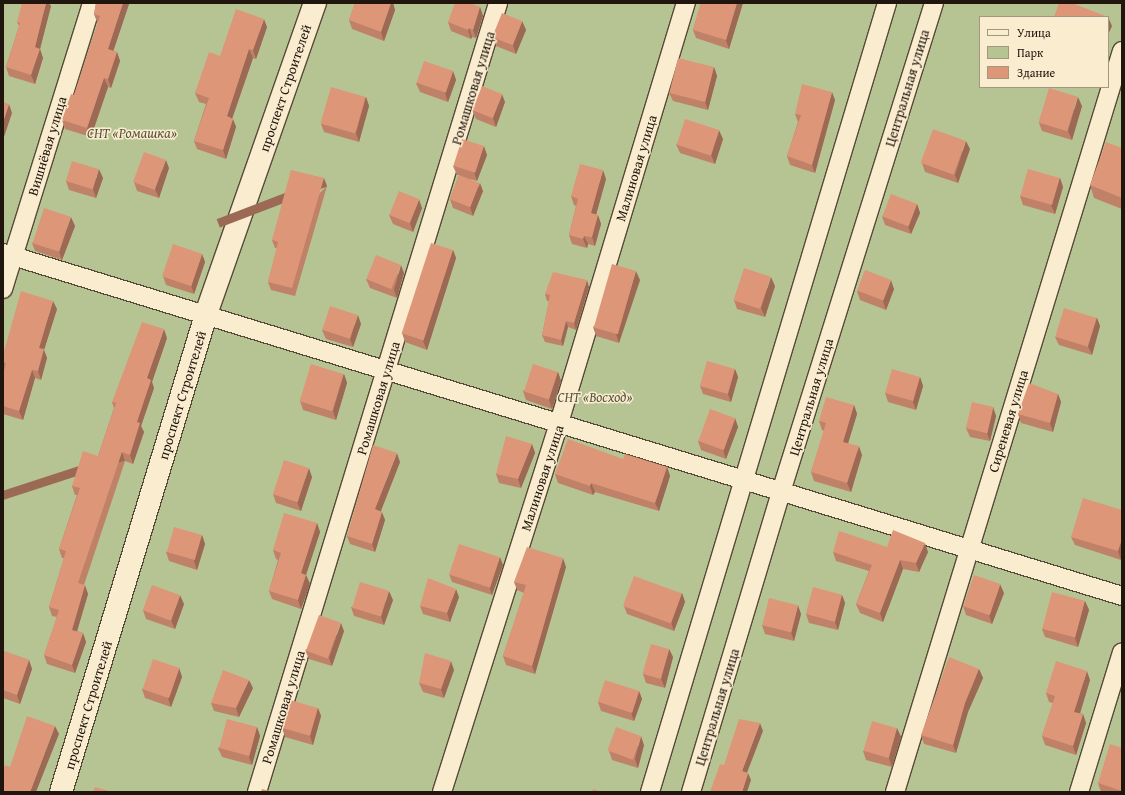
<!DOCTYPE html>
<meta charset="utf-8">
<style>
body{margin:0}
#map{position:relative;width:1125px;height:795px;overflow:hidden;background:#f8e2b5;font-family:"Gentium Book Plus",serif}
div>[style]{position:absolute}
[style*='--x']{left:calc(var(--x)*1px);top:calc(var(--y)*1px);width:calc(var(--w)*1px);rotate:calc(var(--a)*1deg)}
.green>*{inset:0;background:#b6c493}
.roads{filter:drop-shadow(1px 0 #574938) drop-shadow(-1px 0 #574938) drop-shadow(0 1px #574938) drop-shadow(0 -1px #574938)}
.street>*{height:18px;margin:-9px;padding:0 9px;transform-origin:9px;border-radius:9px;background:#faeccf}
.secondary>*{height:22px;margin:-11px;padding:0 11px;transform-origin:11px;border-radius:11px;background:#faeccf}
.wall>*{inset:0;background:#bf8167}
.shaded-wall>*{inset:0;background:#9b6954;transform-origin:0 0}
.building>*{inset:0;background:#de9678;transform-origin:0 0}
span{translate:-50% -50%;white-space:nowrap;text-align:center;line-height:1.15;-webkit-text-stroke:3px #faeccf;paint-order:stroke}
.street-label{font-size:14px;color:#21160e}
.park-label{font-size:14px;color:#55533d;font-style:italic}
.frame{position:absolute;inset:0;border:4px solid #21160e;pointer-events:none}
.legend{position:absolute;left:979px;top:16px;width:130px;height:72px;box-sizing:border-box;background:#faeccf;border:1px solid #a39682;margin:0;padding:5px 7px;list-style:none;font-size:12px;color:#21160e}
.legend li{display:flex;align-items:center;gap:8px;height:20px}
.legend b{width:20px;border:1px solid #a39682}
</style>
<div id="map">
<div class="green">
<div style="clip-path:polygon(evenodd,3px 3px,1122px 3px,1122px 792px,3px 792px,3px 3px,980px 17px,1108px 17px,1108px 87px,980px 87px,980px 17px)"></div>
</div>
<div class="roads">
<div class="street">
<div style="--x:3;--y:253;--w:1170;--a:17.04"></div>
<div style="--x:3;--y:289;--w:300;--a:-72.7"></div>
<div style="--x:257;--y:792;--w:825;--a:-73.01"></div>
<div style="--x:442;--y:792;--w:387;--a:-72.4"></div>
<div style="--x:559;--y:423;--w:439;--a:-73.2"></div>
<div style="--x:650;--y:792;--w:824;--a:-73.28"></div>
<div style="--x:691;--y:792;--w:313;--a:-73.3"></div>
<div style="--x:781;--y:492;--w:512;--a:-72.63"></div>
<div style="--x:895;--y:792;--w:775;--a:-72.97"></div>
<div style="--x:1079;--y:792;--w:146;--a:-72.9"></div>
</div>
<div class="secondary">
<div style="--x:61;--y:792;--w:500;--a:-73.1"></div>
<div style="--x:206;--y:314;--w:330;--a:-70.7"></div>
</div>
</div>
<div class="wall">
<div style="clip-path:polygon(96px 3px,129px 4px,113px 51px,117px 52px,120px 61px,111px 88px,108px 87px,91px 137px,65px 129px,62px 120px,74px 95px,98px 23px,97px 22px,94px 14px)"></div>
<div style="clip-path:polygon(355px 3px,393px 3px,395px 10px,384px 41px,352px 29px,349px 20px)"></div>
<div style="clip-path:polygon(701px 3px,743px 3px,729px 49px,696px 38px,693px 30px)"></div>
<div style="clip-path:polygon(51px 6px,40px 49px,43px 58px,35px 84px,9px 76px,6px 67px,19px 26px,17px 22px)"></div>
<div style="clip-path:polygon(480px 7px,483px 16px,476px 38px,472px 37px,471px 39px,451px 31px,448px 22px)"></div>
<div style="clip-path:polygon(522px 21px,526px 30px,516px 54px,496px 46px,493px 37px)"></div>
<div style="clip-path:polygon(267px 27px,256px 59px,253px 58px,232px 118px,236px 127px,226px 159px,197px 149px,194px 141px,206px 104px,199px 102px,195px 93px,220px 56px)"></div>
<div style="clip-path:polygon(714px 67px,717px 76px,708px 110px,673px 101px,669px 93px)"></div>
<div style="clip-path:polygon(453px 71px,456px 80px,448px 102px,420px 92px,416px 83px)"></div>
<div style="clip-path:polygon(366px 97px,369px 106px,359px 142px,324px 132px,321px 124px)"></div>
<div style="clip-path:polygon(835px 100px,815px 173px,790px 165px,787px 156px,798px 122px,795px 114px)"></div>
<div style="clip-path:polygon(505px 102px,496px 127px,476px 119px,472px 110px)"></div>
<div style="clip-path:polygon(1082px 106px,1072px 140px,1042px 131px,1039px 123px)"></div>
<div style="clip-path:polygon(723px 139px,715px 164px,680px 153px,676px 144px)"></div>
<div style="clip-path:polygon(1122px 148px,1122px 209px,1094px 198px,1090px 185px)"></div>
<div style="clip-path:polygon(970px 149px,958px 183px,925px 172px,922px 163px)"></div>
<div style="clip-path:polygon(487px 155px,477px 181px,470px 179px,483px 191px,473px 216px,453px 208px,450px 199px,459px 175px,457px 175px,453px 166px)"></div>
<div style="clip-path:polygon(169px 168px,159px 198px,137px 191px,134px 182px)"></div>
<div style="clip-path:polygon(103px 178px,96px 198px,69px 190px,66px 181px)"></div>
<div style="clip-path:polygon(1060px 178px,1063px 187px,1055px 214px,1023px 205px,1020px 196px)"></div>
<div style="clip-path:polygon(606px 179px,596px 215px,598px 215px,601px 224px,595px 246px,588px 244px,587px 248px,572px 244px,569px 235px,576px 206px,574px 205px,571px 196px)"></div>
<div style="clip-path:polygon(327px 186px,295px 296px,271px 290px,268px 282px,277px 248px,275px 248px,272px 240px)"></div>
<div style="clip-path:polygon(917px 204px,920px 213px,911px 234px,885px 225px,882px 216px)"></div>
<div style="clip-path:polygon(422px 208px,413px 232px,393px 224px,389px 215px)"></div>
<div style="clip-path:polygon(75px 226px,62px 260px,35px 251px,32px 243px)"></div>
<div style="clip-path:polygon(453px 250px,456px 258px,427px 350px,405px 342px,402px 333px)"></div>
<div style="clip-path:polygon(202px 254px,205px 262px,194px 294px,166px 285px,163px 276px)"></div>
<div style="clip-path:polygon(404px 273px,397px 298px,370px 288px,366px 279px)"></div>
<div style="clip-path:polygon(640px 280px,619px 343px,596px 336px,593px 327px)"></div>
<div style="clip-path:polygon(775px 286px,765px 317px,737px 309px,734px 300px)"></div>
<div style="clip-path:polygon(589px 287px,576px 330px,568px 327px,563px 346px,545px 342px,542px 335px,549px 301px,547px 301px,545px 294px)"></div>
<div style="clip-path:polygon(894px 289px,886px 310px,860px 300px,857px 291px)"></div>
<div style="clip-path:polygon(57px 309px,44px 350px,47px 358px,41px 380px,35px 378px,23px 420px,3px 414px,3px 374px,4px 370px,3px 366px,3px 355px)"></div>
<div style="clip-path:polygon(1097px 318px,1100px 326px,1092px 355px,1059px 345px,1055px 337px)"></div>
<div style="clip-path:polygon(361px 324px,353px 347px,326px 339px,322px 330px)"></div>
<div style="clip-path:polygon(167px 338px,152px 382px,154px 388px,141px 426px,144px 432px,133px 464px,125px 461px,84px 585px,88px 594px,77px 631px,83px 633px,86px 642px,75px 673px,47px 664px,44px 655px,57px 617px,52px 616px,49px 607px,64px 558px,62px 558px,59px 549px,77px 495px,75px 495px,72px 486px,98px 456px,114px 408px,112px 402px)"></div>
<div style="clip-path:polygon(735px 369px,738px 377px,731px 402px,703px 394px,700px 386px)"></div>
<div style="clip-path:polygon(558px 372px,561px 381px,552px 409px,526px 400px,523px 391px)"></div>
<div style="clip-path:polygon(344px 374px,347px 383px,336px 420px,303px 410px,300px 401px)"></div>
<div style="clip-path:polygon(920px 377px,923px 386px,916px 410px,888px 402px,885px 393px)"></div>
<div style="clip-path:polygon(1058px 394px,1061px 402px,1053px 432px,1021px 423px,1018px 414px)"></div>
<div style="clip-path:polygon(854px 405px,857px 414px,848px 443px,862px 455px,851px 492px,814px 481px,811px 472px,824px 431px,822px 430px,819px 421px)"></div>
<div style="clip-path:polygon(993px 407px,996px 416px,990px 441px,970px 437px,966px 428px)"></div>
<div style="clip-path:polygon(735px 418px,738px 427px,726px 459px,701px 450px,698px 441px)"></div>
<div style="clip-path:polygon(532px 444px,535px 453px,521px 488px,499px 483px,496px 474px)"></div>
<div style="clip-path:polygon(623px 459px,667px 467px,670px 476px,659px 511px,595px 492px,593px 495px,558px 483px,555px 474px)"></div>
<div style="clip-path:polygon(400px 462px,381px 511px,385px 520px,375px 552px,350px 544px,347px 536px)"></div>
<div style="clip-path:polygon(312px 477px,301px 511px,276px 503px,273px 494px)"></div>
<div style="clip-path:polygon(1122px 510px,1122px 558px,1121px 560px,1075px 545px,1071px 537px)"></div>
<div style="clip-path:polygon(317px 523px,320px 532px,306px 575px,310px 584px,301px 609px,272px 599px,269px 591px,278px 560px,276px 559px,273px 550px)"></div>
<div style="clip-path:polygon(202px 535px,205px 544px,197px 570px,169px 561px,166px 552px)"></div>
<div style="clip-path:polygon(887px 547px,928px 552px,919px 572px,903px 569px,883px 622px,860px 613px,856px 604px,869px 571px,836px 561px,833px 552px)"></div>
<div style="clip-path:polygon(503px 565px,492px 595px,452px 582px,449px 574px)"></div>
<div style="clip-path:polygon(566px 567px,535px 674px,506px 665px,503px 656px,524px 593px,517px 590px,514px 582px)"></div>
<div style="clip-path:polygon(682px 593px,685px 602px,674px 631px,627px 614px,624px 606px)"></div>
<div style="clip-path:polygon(1004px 593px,992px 624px,966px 615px,963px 606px)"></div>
<div style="clip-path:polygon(842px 595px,845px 603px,838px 630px,809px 623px,806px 614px)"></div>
<div style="clip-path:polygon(459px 597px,450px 622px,423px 614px,420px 606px)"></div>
<div style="clip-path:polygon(393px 600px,384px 625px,354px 616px,351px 607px)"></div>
<div style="clip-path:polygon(1085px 601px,1089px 610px,1078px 647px,1045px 637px,1042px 629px)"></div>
<div style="clip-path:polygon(184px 604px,175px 629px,146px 619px,143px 610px)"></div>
<div style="clip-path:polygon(801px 614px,794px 641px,765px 634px,762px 625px)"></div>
<div style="clip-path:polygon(344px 631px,332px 666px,309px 659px,305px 650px)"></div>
<div style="clip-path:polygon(669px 649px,673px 657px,665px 688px,646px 683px,643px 674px)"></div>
<div style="clip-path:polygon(3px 651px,29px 660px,32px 669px,20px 704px,3px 698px)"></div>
<div style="clip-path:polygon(179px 668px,182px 677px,171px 707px,145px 698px,142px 689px)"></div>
<div style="clip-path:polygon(979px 669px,983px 678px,968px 712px,956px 753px,924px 744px,921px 735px)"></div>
<div style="clip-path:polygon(454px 670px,444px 698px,423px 692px,419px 683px)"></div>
<div style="clip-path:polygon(1090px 680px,1080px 713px,1083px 714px,1086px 723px,1076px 755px,1045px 745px,1042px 736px,1053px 703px,1049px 702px,1046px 693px)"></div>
<div style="clip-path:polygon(253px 688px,239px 717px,214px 711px,211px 703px)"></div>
<div style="clip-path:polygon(639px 691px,642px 699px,634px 721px,601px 711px,598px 702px)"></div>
<div style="clip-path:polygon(318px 708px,321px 716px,313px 745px,285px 737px,282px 728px)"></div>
<div style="clip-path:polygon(257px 727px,260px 736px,252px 765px,222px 757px,218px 748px)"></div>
<div style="clip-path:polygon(897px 728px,901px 737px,892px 767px,866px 760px,863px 751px)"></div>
<div style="clip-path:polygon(644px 745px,638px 768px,612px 760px,609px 751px)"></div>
<div style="clip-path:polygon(1122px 748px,1122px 792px,1101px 792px,1098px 783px)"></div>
</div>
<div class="shaded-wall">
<div style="clip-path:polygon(46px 3px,49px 3px,51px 6px,40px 49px,43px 58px,35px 84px,31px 75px,35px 47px)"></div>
<div style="clip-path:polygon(123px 3px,129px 4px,111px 58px,108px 49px)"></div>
<div style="clip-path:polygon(391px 3px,393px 3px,395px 10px,384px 41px,381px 32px)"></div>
<div style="clip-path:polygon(737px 3px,743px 3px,729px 49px,726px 40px)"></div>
<div style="clip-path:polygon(480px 7px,483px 16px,476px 38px,473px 30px)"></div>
<div style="clip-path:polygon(1108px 17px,1112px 26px,1108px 35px)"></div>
<div style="clip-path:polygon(264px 19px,267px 27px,256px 59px,253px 50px)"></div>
<div style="clip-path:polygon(522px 21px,526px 30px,516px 54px,513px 45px)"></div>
<div style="clip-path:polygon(469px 28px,472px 37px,471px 39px,468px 30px)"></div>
<div style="clip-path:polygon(249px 49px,253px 58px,230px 125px,227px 116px)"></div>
<div style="clip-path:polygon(117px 52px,120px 61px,111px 88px,108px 79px)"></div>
<div style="clip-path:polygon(714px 67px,717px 76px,708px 110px,705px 102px)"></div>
<div style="clip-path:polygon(453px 71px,456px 80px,448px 102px,445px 93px)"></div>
<div style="clip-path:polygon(104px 78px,108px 87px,91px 137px,87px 128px)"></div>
<div style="clip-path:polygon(832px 92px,835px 100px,815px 173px,812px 165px)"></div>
<div style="clip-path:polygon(502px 94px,505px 102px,496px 127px,493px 118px)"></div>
<div style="clip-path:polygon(366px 97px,369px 106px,359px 142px,356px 133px)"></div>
<div style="clip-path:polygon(1078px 97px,1082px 106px,1072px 140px,1068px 131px)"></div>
<div style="clip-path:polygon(9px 104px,12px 113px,3px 140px,3px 122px)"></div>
<div style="clip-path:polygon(233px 119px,236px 127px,226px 159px,223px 150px)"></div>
<div style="clip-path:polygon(719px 130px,723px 139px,715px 164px,711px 155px)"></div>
<div style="clip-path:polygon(966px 141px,970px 149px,958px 183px,955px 175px)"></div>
<div style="clip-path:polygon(484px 146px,487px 155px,477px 181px,474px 172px)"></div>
<div style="clip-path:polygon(166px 160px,169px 168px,159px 198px,155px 189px)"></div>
<div style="clip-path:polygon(99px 169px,103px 178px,96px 198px,93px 189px)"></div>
<div style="clip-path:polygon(603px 170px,606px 179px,594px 222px,591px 213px)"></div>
<div style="left:324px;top:178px;width:9px;height:115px;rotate:69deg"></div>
<div style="clip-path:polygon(1060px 178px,1063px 187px,1055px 214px,1051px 205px)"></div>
<div style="clip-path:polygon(480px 183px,483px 191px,473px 216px,470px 207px)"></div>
<div style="clip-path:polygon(419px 199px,422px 208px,413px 232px,410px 223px)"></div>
<div style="clip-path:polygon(917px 204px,920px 213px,911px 234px,908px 226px)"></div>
<div style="clip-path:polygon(598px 215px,601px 224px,595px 246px,592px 237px)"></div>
<div style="clip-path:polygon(71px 217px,75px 226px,62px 260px,59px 251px)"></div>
<div style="clip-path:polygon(584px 236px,588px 244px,587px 248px,583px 239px)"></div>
<div style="clip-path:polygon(453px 250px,456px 258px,427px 350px,423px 341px)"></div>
<div style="clip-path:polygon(202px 254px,205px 262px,194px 294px,191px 285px)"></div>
<div style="clip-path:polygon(401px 265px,404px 273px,397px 298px,394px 290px)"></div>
<div style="clip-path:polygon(636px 271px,640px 280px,619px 343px,616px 334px)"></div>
<div style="clip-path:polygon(771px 277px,775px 286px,765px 317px,761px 308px)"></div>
<div style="clip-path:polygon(587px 280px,589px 287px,576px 330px,574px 323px)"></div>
<div style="clip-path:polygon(891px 280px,894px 289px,886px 310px,883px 301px)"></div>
<div style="clip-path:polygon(53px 301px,57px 309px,44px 350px,47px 358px,41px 380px,38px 371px,39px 348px)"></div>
<div style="clip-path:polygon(358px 315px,361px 324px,353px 347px,350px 339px)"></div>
<div style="clip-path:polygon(1097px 318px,1100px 326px,1092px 355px,1088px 346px)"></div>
<div style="clip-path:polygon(566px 321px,568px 327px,563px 346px,561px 340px)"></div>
<div style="clip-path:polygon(164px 329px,167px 338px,152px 382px,154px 388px,141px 426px,144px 432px,133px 464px,130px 455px,137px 422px,147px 378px)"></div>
<div style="clip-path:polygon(735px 369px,738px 377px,731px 402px,728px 394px)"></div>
<div style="clip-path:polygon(32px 370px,35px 378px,23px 420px,19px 411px)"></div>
<div style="clip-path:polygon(558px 372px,561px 381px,552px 409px,549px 400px)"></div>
<div style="clip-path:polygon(344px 374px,347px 383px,336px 420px,333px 411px)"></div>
<div style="clip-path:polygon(920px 377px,923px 386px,916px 410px,913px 402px)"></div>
<div style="clip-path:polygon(1058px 394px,1061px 402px,1053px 432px,1050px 423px)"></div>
<div style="clip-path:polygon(854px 405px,857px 414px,846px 450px,843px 442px)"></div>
<div style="clip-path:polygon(993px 407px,996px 416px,990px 441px,987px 433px)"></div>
<div style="clip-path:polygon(735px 418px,738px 427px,726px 459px,723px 450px)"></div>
<div style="clip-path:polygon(532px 444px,535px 453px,521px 488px,518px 479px)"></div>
<div style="clip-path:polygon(859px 446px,862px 455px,851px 492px,847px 483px)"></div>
<div style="left:122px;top:452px;width:9px;height:138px;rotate:72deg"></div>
<div style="clip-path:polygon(397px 453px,400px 462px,378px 518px,375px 509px)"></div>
<div style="clip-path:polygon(667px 467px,670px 476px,659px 511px,655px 503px)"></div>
<div style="clip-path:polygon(309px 468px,312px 477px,301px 511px,297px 502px)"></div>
<div style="clip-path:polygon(591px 483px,595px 492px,593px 495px,590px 486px)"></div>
<div style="clip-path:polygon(382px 512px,385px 520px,375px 552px,372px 544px)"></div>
<div style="clip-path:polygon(317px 523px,320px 532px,306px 575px,310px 584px,301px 609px,298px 600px,301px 573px)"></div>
<div style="clip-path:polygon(202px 535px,205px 544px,197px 570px,194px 561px)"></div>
<div style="clip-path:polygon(1122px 539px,1122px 558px,1121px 560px,1118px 551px)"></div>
<div style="clip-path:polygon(925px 543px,928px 552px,919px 572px,916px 563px)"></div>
<div style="clip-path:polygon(500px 557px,503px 565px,492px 595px,489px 586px)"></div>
<div style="clip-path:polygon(563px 558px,566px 567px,535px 674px,532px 666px)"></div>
<div style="clip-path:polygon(900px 560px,903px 569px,883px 622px,880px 613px)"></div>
<div style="clip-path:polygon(1000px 584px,1004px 593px,992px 624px,989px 615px)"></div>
<div style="clip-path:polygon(85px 585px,88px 594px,75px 638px,72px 630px)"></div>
<div style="clip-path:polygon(456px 589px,459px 597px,450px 622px,447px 613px)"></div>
<div style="clip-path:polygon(389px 591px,393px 600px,384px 625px,381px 617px)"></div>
<div style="clip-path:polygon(682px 593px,685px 602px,674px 631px,671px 622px)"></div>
<div style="clip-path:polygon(180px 595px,184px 604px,175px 629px,171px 620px)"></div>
<div style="clip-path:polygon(842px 595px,845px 603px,838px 630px,835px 622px)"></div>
<div style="clip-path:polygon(1085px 601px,1089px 610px,1078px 647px,1075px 638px)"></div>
<div style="clip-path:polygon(798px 605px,801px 614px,794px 641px,791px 632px)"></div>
<div style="clip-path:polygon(341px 623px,344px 631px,332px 666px,329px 658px)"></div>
<div style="clip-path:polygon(83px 633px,86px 642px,75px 673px,72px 665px)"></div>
<div style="clip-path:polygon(669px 649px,673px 657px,665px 688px,661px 679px)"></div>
<div style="clip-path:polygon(29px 660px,32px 669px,20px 704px,17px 695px)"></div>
<div style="clip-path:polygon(451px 661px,454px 670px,444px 698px,441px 689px)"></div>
<div style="clip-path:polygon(179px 668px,182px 677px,171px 707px,168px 698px)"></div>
<div style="clip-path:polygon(979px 669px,983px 678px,968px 712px,956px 753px,953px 745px,965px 703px)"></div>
<div style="clip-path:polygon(1087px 671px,1090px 680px,1078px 720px,1074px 712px)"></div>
<div style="clip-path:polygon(249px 680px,253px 688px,239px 717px,236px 708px)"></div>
<div style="clip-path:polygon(639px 691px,642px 699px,634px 721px,631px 712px)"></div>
<div style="clip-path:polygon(318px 708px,321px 716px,313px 745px,310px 736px)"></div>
<div style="clip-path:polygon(1083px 714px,1086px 723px,1076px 755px,1073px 746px)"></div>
<div style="clip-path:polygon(760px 723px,763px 731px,745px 778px,742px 771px)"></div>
<div style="clip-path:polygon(55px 726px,59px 734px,36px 792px,30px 792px)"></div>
<div style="clip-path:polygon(257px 727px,260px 736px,252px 765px,249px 757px)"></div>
<div style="clip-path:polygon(897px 728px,901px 737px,892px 767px,889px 758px)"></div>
<div style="clip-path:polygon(641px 736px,644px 745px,638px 768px,635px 759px)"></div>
<div style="clip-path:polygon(748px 773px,751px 780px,747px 792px,742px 792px)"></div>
</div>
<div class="building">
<div style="clip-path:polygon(22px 3px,46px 3px,35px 47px,40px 49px,31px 75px,6px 67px,20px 23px,17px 22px)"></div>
<div style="clip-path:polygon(96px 3px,123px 3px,108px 49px,117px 52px,108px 79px,104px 78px,87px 128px,62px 120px,71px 94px,74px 95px,100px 16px,94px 14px)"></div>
<div style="clip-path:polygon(355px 3px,391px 3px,381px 32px,349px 20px)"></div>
<div style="clip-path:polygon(455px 3px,470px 3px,480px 7px,473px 30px,469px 28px,468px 30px,448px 22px)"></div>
<div style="clip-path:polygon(701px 3px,737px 3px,726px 40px,693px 30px)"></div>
<div style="clip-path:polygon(1059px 3px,1072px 3px,1108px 17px,1108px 18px,1108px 17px,1054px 17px)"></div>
<div style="clip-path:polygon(236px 9px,264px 19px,253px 50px,249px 49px,227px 116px,233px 119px,223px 150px,194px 141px,209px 98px,195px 93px,209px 52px,220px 56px)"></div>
<div style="left:502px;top:13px;width:22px;height:26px;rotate:22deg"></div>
<div style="left:678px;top:58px;width:37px;height:36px;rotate:14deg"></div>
<div style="left:424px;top:61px;width:31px;height:23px;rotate:19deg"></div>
<div style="clip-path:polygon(802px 84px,832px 92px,812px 165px,787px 156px,801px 115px,795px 114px)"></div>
<div style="left:482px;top:86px;width:22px;height:26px;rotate:22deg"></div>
<div style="left:331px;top:87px;width:36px;height:38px;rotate:16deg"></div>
<div style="left:1049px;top:88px;width:30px;height:36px;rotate:17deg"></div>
<div style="clip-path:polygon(3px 102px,9px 104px,3px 122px)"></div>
<div style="left:685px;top:119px;width:36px;height:27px;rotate:18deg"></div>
<div style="left:933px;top:129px;width:35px;height:36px;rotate:20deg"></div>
<div style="left:462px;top:139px;width:23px;height:28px;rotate:18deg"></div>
<div style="clip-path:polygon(1106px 142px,1122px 148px,1122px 198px,1090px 185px)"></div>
<div style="left:144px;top:152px;width:23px;height:32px;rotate:20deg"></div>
<div style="left:72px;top:161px;width:28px;height:21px;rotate:17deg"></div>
<div style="clip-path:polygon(580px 164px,603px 170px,591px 213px,598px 215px,592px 237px,584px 236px,583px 239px,569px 235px,578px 199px,571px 196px)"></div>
<div style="left:1028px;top:169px;width:33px;height:28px;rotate:16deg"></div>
<div style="clip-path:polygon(291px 170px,324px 178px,292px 288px,268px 282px,278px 242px,272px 240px)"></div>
<div style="left:459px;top:175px;width:22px;height:26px;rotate:21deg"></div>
<div style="left:399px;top:191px;width:22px;height:26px;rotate:22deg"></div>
<div style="left:891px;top:194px;width:28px;height:24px;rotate:21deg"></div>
<div style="left:44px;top:208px;width:28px;height:37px;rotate:18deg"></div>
<div style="left:431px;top:243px;width:23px;height:95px;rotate:18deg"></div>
<div style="left:173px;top:244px;width:31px;height:34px;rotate:19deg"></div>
<div style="left:376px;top:255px;width:27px;height:26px;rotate:22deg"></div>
<div style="left:612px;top:264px;width:25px;height:66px;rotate:16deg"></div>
<div style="left:744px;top:268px;width:28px;height:34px;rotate:18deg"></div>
<div style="left:865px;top:270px;width:28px;height:22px;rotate:21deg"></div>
<div style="clip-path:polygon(553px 272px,587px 280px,574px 323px,566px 321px,561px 340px,542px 335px,550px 295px,545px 294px)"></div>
<div style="clip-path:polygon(21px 291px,53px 301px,39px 348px,44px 349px,38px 371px,32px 370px,19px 411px,3px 406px,3px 374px,6px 363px,3px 362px,3px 355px)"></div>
<div style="left:330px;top:306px;width:29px;height:25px;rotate:18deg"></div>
<div style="left:1064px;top:308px;width:34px;height:30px;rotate:17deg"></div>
<div style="clip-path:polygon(142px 322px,164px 329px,147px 378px,151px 380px,137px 422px,140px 423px,130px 455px,122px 452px,78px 583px,85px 585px,72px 630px,83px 633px,72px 665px,44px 655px,59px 610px,49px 607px,66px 551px,59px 549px,80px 488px,72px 486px,83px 451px,98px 456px,116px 403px,112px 402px)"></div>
<div style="left:707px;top:361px;width:29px;height:26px;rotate:16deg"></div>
<div style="left:311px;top:364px;width:34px;height:39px;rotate:17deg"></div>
<div style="left:533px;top:364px;width:26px;height:29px;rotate:18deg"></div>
<div style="left:892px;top:369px;width:29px;height:25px;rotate:16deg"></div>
<div style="clip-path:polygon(1029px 383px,1058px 394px,1050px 423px,1018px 414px)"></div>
<div style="clip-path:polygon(826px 397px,854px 405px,843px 442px,859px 446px,847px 483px,811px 472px,826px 423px,819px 421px)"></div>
<div style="left:972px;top:402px;width:22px;height:27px;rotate:13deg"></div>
<div style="left:710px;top:409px;width:27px;height:34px;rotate:20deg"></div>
<div style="clip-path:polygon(506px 436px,532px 444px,518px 479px,496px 474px)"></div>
<div style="clip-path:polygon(568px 439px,623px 459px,625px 454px,667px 467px,655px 503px,591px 483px,590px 486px,555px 474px)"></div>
<div style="clip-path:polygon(373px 445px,397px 453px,375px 509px,382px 512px,372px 544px,347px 536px)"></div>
<div style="left:284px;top:460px;width:26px;height:36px;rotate:18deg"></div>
<div style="clip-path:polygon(1083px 498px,1122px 510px,1122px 539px,1118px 551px,1071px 537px)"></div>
<div style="clip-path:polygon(284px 513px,317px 523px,301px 573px,306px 575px,298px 600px,269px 591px,281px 553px,273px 550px)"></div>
<div style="left:174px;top:527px;width:29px;height:26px;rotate:16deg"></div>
<div style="clip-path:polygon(893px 530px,925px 543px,916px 563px,900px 560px,880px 613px,856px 604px,872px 565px,833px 552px,839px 531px,887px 547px)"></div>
<div style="left:459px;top:544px;width:43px;height:32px;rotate:18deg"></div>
<div style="clip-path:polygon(527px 547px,563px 558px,532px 666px,503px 656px,526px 585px,514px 582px)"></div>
<div style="left:974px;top:575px;width:28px;height:33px;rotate:19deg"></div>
<div style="left:634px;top:576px;width:51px;height:32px;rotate:20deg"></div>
<div style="clip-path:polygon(428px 578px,456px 589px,447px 613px,420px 606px)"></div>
<div style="left:360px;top:582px;width:30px;height:27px;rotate:17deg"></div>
<div style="left:152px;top:585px;width:30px;height:27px;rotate:20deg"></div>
<div style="left:813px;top:587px;width:30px;height:28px;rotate:15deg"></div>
<div style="left:1052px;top:592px;width:34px;height:38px;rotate:15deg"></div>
<div style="left:769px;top:598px;width:30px;height:28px;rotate:14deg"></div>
<div style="left:319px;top:615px;width:23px;height:38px;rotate:20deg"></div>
<div style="left:651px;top:644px;width:19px;height:31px;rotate:16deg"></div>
<div style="clip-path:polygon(3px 651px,29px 660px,17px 695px,3px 690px)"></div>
<div style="clip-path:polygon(425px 653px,451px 661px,441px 689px,419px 683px)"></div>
<div style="clip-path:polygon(949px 657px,979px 669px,965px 703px,953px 745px,921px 735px)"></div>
<div style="left:153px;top:659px;width:28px;height:32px;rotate:19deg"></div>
<div style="clip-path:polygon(1056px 661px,1087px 671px,1074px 712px,1083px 714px,1073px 746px,1042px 736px,1055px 696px,1046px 693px)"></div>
<div style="clip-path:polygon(223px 670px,249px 680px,236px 708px,211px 703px)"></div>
<div style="left:605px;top:680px;width:36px;height:23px;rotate:18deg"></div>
<div style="left:290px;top:700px;width:29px;height:29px;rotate:16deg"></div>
<div style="clip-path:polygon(27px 716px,55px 726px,30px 792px,3px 792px,3px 770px,5px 765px,10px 767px)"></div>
<div style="left:227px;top:719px;width:31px;height:30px;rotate:15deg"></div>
<div style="clip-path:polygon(739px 719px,760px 723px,742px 771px,748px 773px,742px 792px,710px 792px,720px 764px,724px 765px)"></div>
<div style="left:872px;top:721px;width:26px;height:31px;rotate:16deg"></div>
<div style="left:616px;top:727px;width:27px;height:25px;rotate:20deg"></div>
<div style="clip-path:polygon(1110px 744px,1122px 748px,1122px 791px,1098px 783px)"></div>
<div style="clip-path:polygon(95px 787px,112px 792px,93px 792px)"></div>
<div style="clip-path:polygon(262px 789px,274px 792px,261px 792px)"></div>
<div style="clip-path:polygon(593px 789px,602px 792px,592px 792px)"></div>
<div style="clip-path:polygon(906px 790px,911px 792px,905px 792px)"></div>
</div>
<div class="street-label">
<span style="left:285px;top:88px;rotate:-71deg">проспект Строителей</span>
<span style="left:473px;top:88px;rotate:-73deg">Ромашковая улица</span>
<span style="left:907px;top:88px;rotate:-73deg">Центральная улица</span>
<span style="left:47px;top:146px;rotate:-73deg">Вишнёвая улица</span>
<span style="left:636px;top:168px;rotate:-73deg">Малиновая улица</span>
<span style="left:182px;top:395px;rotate:-73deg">проспект Строителей</span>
<span style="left:811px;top:397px;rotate:-73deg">Центральная улица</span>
<span style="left:378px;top:398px;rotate:-73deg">Ромашковая улица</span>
<span style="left:1008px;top:421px;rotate:-73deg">Сиреневая улица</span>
<span style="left:542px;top:478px;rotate:-72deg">Малиновая улица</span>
<span style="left:88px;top:705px;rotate:-73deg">проспект Строителей</span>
<span style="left:283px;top:707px;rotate:-73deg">Ромашковая улица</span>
<span style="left:717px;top:707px;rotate:-73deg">Центральная улица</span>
</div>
<div class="park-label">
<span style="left:132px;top:133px">СНТ «Ромашка»</span>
<span style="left:595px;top:397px">СНТ «Восход»</span>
</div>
<div class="frame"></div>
<ul class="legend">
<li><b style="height:5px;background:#faeccf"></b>Улица</li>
<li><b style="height:11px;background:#b6c493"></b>Парк</li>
<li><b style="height:11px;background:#de9678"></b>Здание</li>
</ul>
</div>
